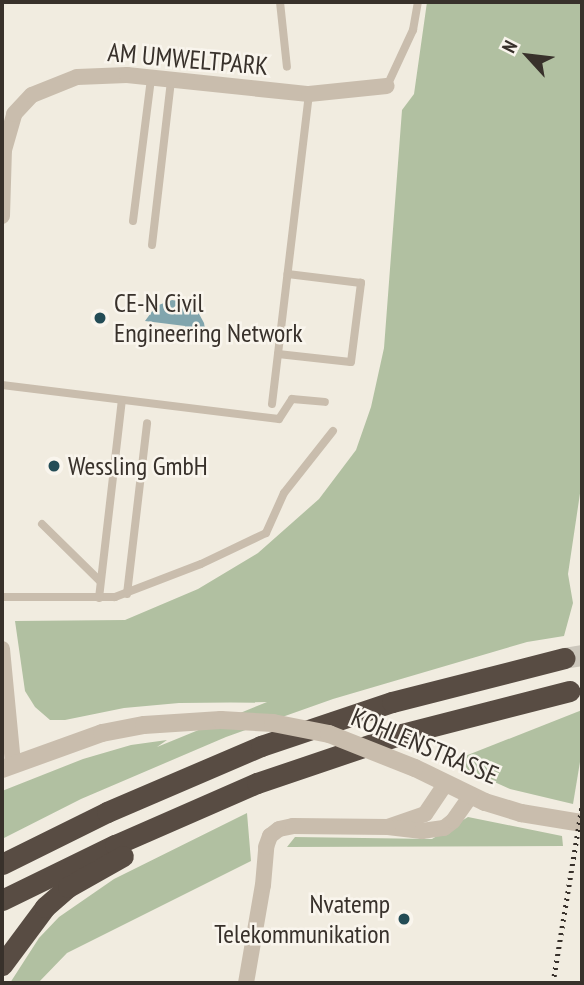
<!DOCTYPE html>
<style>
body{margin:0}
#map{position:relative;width:584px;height:985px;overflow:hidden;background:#f1ece0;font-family:"PT Sans Narrow",sans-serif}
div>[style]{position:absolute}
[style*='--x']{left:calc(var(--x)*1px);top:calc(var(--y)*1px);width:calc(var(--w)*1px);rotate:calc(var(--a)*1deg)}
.green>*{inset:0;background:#b1c0a1}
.water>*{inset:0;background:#81a5ad}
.motorway-tunnel>*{height:21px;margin-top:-10.5px;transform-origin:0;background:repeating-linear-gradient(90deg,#ccc7bc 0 21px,transparent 0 31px)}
.service>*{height:8px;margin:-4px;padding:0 4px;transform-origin:4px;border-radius:4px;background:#c9bdad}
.minor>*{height:16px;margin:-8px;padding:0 8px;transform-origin:8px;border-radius:8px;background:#c9bdad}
.tertiary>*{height:18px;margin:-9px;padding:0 9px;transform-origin:9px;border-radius:9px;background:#c9bdad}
.motorway>*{height:21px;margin:-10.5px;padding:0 10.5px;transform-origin:10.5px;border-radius:10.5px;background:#584c43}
.rail>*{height:5px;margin-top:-2.5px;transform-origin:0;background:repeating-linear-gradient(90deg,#38312b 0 2px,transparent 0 7px)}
.tertiary-bridge>*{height:18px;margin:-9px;padding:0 9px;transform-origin:9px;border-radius:9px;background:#c9bdad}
.dots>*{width:19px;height:19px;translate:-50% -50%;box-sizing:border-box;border:4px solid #f9f5ed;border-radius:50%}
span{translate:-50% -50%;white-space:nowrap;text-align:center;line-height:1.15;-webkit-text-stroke:5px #f9f5ed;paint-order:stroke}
.street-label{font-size:26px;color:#38312b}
.poi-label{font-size:26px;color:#38312b}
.left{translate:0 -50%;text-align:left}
.right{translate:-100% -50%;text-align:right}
.frame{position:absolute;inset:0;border:4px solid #38312b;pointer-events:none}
.north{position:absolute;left:493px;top:21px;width:70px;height:70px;-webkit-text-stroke:5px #f9f5ed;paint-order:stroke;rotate:297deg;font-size:19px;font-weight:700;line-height:28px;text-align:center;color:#38312b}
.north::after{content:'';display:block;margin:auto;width:24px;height:32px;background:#38312b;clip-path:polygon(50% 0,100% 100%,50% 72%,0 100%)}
</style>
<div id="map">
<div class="green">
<div style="clip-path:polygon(427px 2px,582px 2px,582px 480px,568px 574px,573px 603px,564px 636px,527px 642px,333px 699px,226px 737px,81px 799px,2px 839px,2px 791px,83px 759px,131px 745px,167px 740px,157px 747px,267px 702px,179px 703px,124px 708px,65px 720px,50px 720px,35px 707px,25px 691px,15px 621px,125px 620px,198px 589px,258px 553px,319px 499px,356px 450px,371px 407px,384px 348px,402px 110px,414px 94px)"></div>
<div style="clip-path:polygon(582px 710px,582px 750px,573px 804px,510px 789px,450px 762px)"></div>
<div style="clip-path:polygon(247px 813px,251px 861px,67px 953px,38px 983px,10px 983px,39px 938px,59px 917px,114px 879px)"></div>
<div style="clip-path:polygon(468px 817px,562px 836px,563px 846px,287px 847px,295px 837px,432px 839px)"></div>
</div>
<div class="water">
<div style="clip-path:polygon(172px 300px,185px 302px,197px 310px,204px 323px,206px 335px,185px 333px,185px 326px,145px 321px,156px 306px)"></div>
</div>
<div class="motorway-tunnel">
<div style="--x:564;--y:658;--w:18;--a:-9"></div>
</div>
<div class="service">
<div style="--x:280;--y:2;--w:65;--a:83.9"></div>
<div style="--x:387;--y:86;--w:62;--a:-65.1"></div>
<div style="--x:413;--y:30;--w:28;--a:-80"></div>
<div style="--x:133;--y:221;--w:144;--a:-82.8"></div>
<div style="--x:152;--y:245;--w:166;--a:-83.4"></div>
<div style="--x:278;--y:354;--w:73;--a:6.3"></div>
<div style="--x:351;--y:362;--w:80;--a:-82.8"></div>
<div style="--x:361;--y:283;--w:74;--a:-173"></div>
<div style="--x:2;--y:385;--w:279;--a:7"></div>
<div style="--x:279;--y:419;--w:24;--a:-57"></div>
<div style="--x:292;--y:399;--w:33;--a:5"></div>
<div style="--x:272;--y:404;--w:312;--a:-83.2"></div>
<div style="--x:42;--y:524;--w:81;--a:44.5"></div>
<div style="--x:127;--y:594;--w:172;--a:-83.3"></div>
<div style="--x:2;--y:597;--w:113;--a:0"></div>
<div style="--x:115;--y:597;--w:92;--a:-21"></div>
<div style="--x:201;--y:564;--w:72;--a:-25.5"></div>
<div style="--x:266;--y:533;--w:44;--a:-65.8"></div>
<div style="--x:284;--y:493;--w:79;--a:-51.7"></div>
<div style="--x:99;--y:598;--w:199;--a:-83.4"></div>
</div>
<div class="minor">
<div style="--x:2;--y:216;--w:66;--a:-88.3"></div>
<div style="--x:4;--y:150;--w:37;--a:-74"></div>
<div style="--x:14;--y:114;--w:26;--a:-47"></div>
<div style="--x:32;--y:95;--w:48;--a:-21.8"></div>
<div style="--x:77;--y:77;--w:50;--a:-2.3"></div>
<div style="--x:127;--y:75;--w:183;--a:6"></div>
<div style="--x:309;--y:94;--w:78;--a:-5.9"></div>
<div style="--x:2;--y:649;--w:116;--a:84.5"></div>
<div style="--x:446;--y:783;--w:37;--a:124"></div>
<div style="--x:425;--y:814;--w:39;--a:161"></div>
<div style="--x:388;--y:827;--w:34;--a:7"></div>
<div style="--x:422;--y:831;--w:22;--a:-8"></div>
<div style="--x:444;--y:828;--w:11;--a:-38"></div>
<div style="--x:453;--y:821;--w:32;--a:-55"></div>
<div style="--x:246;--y:983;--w:99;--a:-80.2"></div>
<div style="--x:263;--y:885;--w:38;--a:-85"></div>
<div style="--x:266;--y:847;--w:12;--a:-70"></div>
<div style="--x:270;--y:836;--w:11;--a:-38"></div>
<div style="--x:279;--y:829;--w:14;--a:-12"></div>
<div style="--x:293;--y:826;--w:95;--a:0.6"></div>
</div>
<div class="tertiary">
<div style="--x:415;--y:768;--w:78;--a:25.9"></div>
<div style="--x:485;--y:802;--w:38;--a:17"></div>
<div style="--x:521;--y:813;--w:62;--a:9.3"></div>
<div style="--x:2;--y:769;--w:106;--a:-19.8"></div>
<div style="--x:102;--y:733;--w:43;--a:-10.8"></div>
<div style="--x:144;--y:725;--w:77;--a:-3.7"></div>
</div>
<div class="motorway">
<div style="--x:2;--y:864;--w:117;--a:-26.3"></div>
<div style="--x:107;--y:812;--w:168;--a:-23.2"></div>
<div style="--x:261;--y:746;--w:138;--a:-18.6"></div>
<div style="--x:392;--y:702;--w:178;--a:-14.3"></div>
<div style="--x:2;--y:900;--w:126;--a:-26"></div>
<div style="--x:115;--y:845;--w:155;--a:-23.6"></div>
<div style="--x:257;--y:783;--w:153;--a:-18.7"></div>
<div style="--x:402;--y:734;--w:173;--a:-14.4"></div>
<div style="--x:2;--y:965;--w:72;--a:-53.4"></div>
<div style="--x:45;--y:907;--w:30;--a:-41"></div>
<div style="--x:68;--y:887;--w:63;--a:-29.4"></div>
</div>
<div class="rail">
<div style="--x:553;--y:983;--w:179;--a:-80.7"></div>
</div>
<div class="tertiary-bridge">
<div style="--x:221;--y:720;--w:52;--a:3.3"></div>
<div style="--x:273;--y:723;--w:57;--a:11.1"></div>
<div style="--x:329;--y:734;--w:92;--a:21.6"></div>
</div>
<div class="dots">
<div style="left:100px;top:318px;background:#234c56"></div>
<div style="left:54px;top:466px;background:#234c56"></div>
<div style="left:404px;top:919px;background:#234c56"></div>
</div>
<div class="street-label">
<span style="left:188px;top:59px;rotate:5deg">AM UMWELTPARK</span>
<span style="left:425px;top:746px;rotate:23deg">KOHLENSTRASSE</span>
</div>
<div class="poi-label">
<span class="left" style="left:114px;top:318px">CE-N Civil<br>Engineering Network</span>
<span class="left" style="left:68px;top:466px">Wessling GmbH</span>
<span class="right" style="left:390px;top:919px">Nvatemp<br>Telekommunikation</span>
</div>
<div class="frame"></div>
<div class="north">N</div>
</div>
